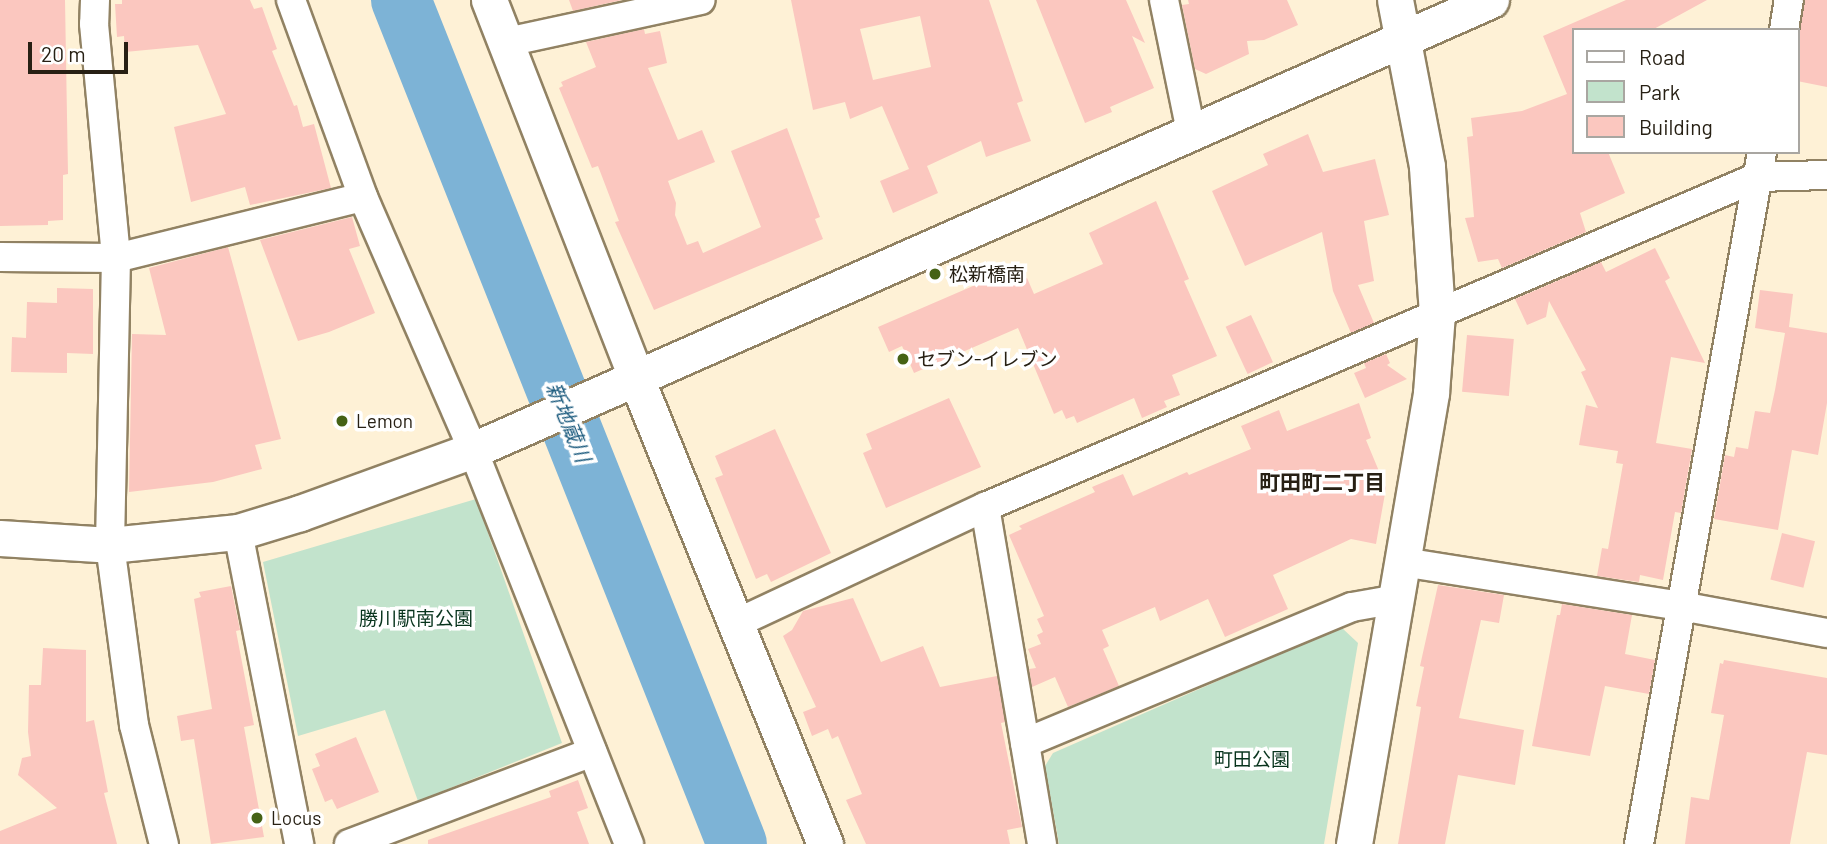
<!DOCTYPE html>
<meta charset="utf-8">
<style>
body{margin:0}
#map{position:relative;width:1827px;height:844px;overflow:hidden;background:#fef1d6;font-family:Barlow,"Noto Sans JP",sans-serif}
div>[style]{position:absolute}
[style*='--x']{left:calc(var(--x)*1px);top:calc(var(--y)*1px);width:calc(var(--w)*1px);rotate:calc(var(--a)*1deg)}
.green>*{inset:0;background:#c2e3cc}
.river>*{height:60px;margin:-30px;padding:0 30px;transform-origin:30px;border-radius:30px;background:#7db3d6}
.building>*{inset:0;background:#fbc7bf;transform-origin:0 0}
.roads{filter:drop-shadow(2px 0 #918263) drop-shadow(-2px 0 #918263) drop-shadow(0 2px #918263) drop-shadow(0 -2px #918263)}
.minor>*{height:28px;margin:-14px;padding:0 14px;transform-origin:14px;border-radius:14px;background:#fff}
.tertiary>*{height:35px;margin:-17.5px;padding:0 17.5px;transform-origin:17.5px;border-radius:17.5px;background:#fff}
.dots>*{width:19px;height:19px;translate:-50% -50%;box-sizing:border-box;border:4px solid #fff;border-radius:50%}
span{translate:-50% -50%;white-space:nowrap;text-align:center;line-height:1.15;-webkit-text-stroke:7px #fff;paint-order:stroke}
.poi-label{font-size:19px;color:#272014}
.left{translate:0 -50%;text-align:left}
.park-label{font-size:19px;color:#08341d}
.water-label{font-size:21px;color:#1c5b7e;font-style:italic}
.neighbourhood-label{font-size:21px;color:#272014;font-weight:700}
.legend{position:absolute;left:1572px;top:28px;width:228px;height:126px;box-sizing:border-box;background:#fff;border:2px solid #a9a6a1;margin:0;padding:9px 12px;list-style:none;font-size:21px;color:#272014}
.legend li{display:flex;align-items:center;gap:14px;height:35px}
.legend b{width:35px;border:2px solid #a9a6a1}
.scale{position:absolute;left:28px;top:42px;width:100px;height:32px;box-sizing:border-box;border:4px solid #272014;border-top:0;padding-left:9px;font-size:21px;line-height:24px;white-space:nowrap;color:#272014;-webkit-text-stroke:5px #fff;paint-order:stroke}
</style>
<div id="map">
<div class="green">
<div style="clip-path:polygon(476px 499px,562px 743px,418px 801px,385px 710px,298px 736px,263px 562px)"></div>
<div style="clip-path:polygon(1341px 627px,1358px 643px,1324px 844px,1059px 844px,1045px 766px,1053px 753px)"></div>
</div>
<div class="river">
<div style="--x:401;--y:0;--w:908;--a:68.29"></div>
</div>
<div class="building">
<div style="clip-path:polygon(0 0,65px 0,68px 174px,63px 175px,63px 220px,48px 221px,48px 225px,0 226px)"></div>
<div style="clip-path:polygon(122px 0,250px 0,254px 9px,262px 7px,277px 49px,272px 51px,294px 106px,297px 105px,303px 127px,314px 124px,331px 188px,250px 205px,245px 187px,191px 202px,174px 127px,226px 114px,198px 45px,125px 52px,124px 36px,117px 37px,115px 4px,122px 4px)"></div>
<div style="clip-path:polygon(569px 0,622px 0,573px 11px)"></div>
<div style="clip-path:polygon(evenodd,791px 0,989px 0,1023px 101px,1017px 103px,1031px 141px,986px 157px,981px 141px,927px 166px,938px 193px,893px 213px,880px 181px,909px 169px,882px 106px,850px 119px,845px 102px,813px 110px,791px 0,920px 16px,931px 67px,873px 80px,860px 29px,920px 16px)"></div>
<div style="clip-path:polygon(1036px 0,1126px 0,1145px 43px,1132px 36px,1154px 88px,1110px 107px,1112px 112px,1085px 123px)"></div>
<div style="clip-path:polygon(1188px 0,1287px 0,1298px 25px,1264px 40px,1247px 41px,1249px 54px,1206px 74px,1195px 69px,1182px 5px,1189px 4px)"></div>
<div style="clip-path:polygon(1626px 0,1707px 0,1652px 30px,1573px 30px,1573px 152px,1608px 152px,1625px 193px,1580px 213px,1586px 232px,1502px 268px,1498px 259px,1478px 262px,1465px 218px,1474px 217px,1467px 137px,1473px 136px,1471px 118px,1522px 111px,1567px 94px,1543px 36px)"></div>
<div style="clip-path:polygon(1805px 0,1827px 0,1827px 87px,1797px 81px,1797px 47px)"></div>
<div style="clip-path:polygon(644px 29px,645px 34px,660px 31px,667px 63px,648px 68px,678px 140px,702px 130px,715px 162px,668px 181px,676px 203px,675px 215px,687px 245px,698px 241px,703px 253px,761px 227px,731px 151px,787px 128px,820px 217px,815px 219px,823px 239px,654px 310px,615px 222px,619px 221px,598px 166px,592px 168px,559px 88px,563px 86px,561px 82px,596px 67px,586px 42px)"></div>
<div style="clip-path:polygon(1308px 134px,1323px 172px,1375px 159px,1389px 215px,1364px 221px,1374px 281px,1358px 285px,1374px 323px,1351px 333px,1333px 291px,1322px 232px,1245px 266px,1212px 191px,1268px 165px,1263px 154px)"></div>
<div style="clip-path:polygon(1156px 201px,1189px 279px,1184px 281px,1217px 356px,1172px 375px,1180px 395px,1164px 401px,1167px 407px,1142px 418px,1134px 398px,1077px 423px,1074px 416px,1066px 419px,1062px 410px,1054px 414px,1018px 328px,914px 373px,902px 346px,889px 352px,878px 327px,1017px 267px,1022px 281px,1027px 278px,1034px 294px,1103px 264px,1089px 233px)"></div>
<div style="clip-path:polygon(352px 217px,360px 246px,349px 249px,375px 313px,329px 332px,298px 341px,260px 240px)"></div>
<div style="clip-path:polygon(228px 247px,281px 439px,255px 445px,262px 469px,213px 482px,129px 492px,132px 334px,166px 335px,149px 268px)"></div>
<div style="clip-path:polygon(1655px 248px,1670px 278px,1665px 281px,1705px 363px,1671px 357px,1656px 443px,1692px 449px,1681px 513px,1675px 512px,1663px 580px,1640px 575px,1639px 582px,1597px 576px,1602px 548px,1608px 549px,1623px 464px,1616px 463px,1618px 451px,1579px 445px,1586px 405px,1598px 408px,1581px 372px,1586px 370px,1549px 301px,1546px 317px,1527px 325px,1515px 299px,1601px 262px,1606px 272px)"></div>
<div style="clip-path:polygon(57px 288px,93px 289px,93px 354px,67px 353px,67px 373px,11px 372px,12px 337px,26px 338px,27px 302px,57px 303px)"></div>
<div style="clip-path:polygon(1760px 290px,1793px 294px,1789px 327px,1827px 333px,1827px 403px,1818px 455px,1792px 450px,1778px 530px,1714px 519px,1725px 455px,1734px 457px,1736px 447px,1748px 449px,1755px 411px,1770px 413px,1775px 390px,1785px 333px,1755px 328px)"></div>
<div style="left:1251px;top:315px;width:52px;height:28px;rotate:65deg"></div>
<div style="left:1467px;top:335px;width:47px;height:57px;rotate:5deg"></div>
<div style="clip-path:polygon(1386px 354px,1390px 363px,1387px 365px,1407px 379px,1365px 398px,1354px 373px,1366px 368px,1364px 363px)"></div>
<div style="clip-path:polygon(949px 398px,981px 467px,886px 508px,863px 453px,872px 449px,866px 434px)"></div>
<div style="clip-path:polygon(1359px 403px,1371px 438px,1366px 440px,1386px 488px,1376px 544px,1351px 539px,1273px 575px,1288px 609px,1225px 637px,1208px 599px,1160px 621px,1155px 607px,1102px 630px,1109px 646px,1103px 649px,1119px 686px,1068px 707px,1055px 677px,1032px 687px,1029px 669px,1036px 668px,1028px 649px,1041px 644px,1037px 635px,1043px 632px,1037px 619px,1044px 616px,1009px 535px,1022px 529px,1019px 526px,1095px 492px,1092px 487px,1123px 474px,1133px 496px,1187px 472px,1189px 475px,1251px 449px,1241px 426px,1279px 410px,1287px 431px)"></div>
<div style="clip-path:polygon(775px 429px,831px 553px,771px 582px,767px 574px,756px 579px,715px 478px,723px 475px,715px 456px)"></div>
<div style="left:1782px;top:533px;width:34px;height:48px;rotate:14deg"></div>
<div style="clip-path:polygon(1438px 585px,1504px 595px,1499px 623px,1481px 620px,1459px 718px,1524px 730px,1515px 785px,1458px 775px,1445px 844px,1398px 844px,1421px 707px,1416px 706px,1424px 667px,1420px 666px)"></div>
<div style="clip-path:polygon(231px 586px,240px 630px,236px 631px,254px 725px,244px 727px,264px 837px,211px 844px,194px 739px,181px 741px,177px 716px,212px 709px,194px 599px,201px 597px,199px 592px)"></div>
<div style="clip-path:polygon(853px 598px,881px 662px,923px 646px,940px 687px,997px 676px,1005px 722px,1001px 723px,1022px 827px,1007px 830px,1010px 844px,866px 844px,846px 800px,862px 794px,838px 736px,832px 739px,828px 729px,812px 736px,803px 712px,816px 707px,783px 636px,792px 630px,803px 611px)"></div>
<div style="clip-path:polygon(1562px 604px,1632px 615px,1625px 654px,1655px 660px,1649px 694px,1605px 686px,1590px 756px,1532px 746px,1557px 615px,1560px 615px)"></div>
<div style="clip-path:polygon(43px 648px,86px 650px,86px 722px,94px 720px,108px 792px,104px 793px,117px 844px,0 844px,0 831px,57px 808px,18px 775px,22px 758px,31px 756px,28px 732px,29px 685px,41px 685px)"></div>
<div style="clip-path:polygon(1724px 660px,1827px 678px,1827px 755px,1807px 752px,1790px 844px,1685px 844px,1691px 797px,1709px 800px,1724px 715px,1711px 713px,1720px 663px,1723px 664px)"></div>
<div style="clip-path:polygon(356px 737px,379px 792px,337px 809px,332px 799px,325px 802px,312px 769px,320px 766px,315px 754px)"></div>
<div style="clip-path:polygon(578px 780px,588px 808px,577px 812px,589px 844px,428px 844px,428px 840px,551px 797px,549px 791px)"></div>
</div>
<div class="roads">
<div class="minor">
<div style="--x:95;--y:0;--w:24;--a:92"></div>
<div style="--x:94;--y:24;--w:235;--a:84.6"></div>
<div style="--x:116;--y:258;--w:287;--a:91.2"></div>
<div style="--x:110;--y:545;--w:182;--a:82.4"></div>
<div style="--x:134;--y:725;--w:123;--a:75.9"></div>
<div style="--x:291;--y:0;--w:210;--a:69.9"></div>
<div style="--x:363;--y:197;--w:276;--a:66.5"></div>
<div style="--x:473;--y:450;--w:424;--a:68.4"></div>
<div style="--x:1164;--y:0;--w:135;--a:78.4"></div>
<div style="--x:1784;--y:30;--w:30;--a:-81"></div>
<div style="--x:507;--y:42;--w:198;--a:-12.2"></div>
<div style="--x:0;--y:257;--w:116;--a:0.5"></div>
<div style="--x:116;--y:258;--w:254;--a:-13.9"></div>
<div style="--x:985;--y:507;--w:342;--a:80.4"></div>
<div style="--x:238;--y:532;--w:318;--a:78.9"></div>
<div style="--x:1403;--y:562;--w:281;--a:9"></div>
<div style="--x:1681;--y:606;--w:148;--a:10.5"></div>
<div style="--x:735;--y:624;--w:276;--a:-25.1"></div>
<div style="--x:985;--y:507;--w:840;--a:-23.12"></div>
<div style="--x:1758;--y:177;--w:69;--a:-1.7"></div>
<div style="--x:1025;--y:743;--w:354;--a:-22.6"></div>
<div style="--x:1352;--y:607;--w:46;--a:-10.1"></div>
<div style="--x:349;--y:844;--w:260;--a:-20.7"></div>
<div style="--x:1639;--y:844;--w:703;--a:-79.92"></div>
</div>
<div class="tertiary">
<div style="--x:489;--y:0;--w:406;--a:68.7"></div>
<div style="--x:636;--y:378;--w:503;--a:67.92"></div>
<div style="--x:0;--y:538;--w:110;--a:3.6"></div>
<div style="--x:110;--y:545;--w:129;--a:-5.8"></div>
<div style="--x:238;--y:532;--w:65;--a:-17"></div>
<div style="--x:300;--y:513;--w:184;--a:-20"></div>
<div style="--x:473;--y:450;--w:1113;--a:-23.85"></div>
<div style="--x:1354;--y:844;--w:458;--a:-80.3"></div>
<div style="--x:1431;--y:393;--w:79;--a:-85.7"></div>
<div style="--x:1437;--y:314;--w:148;--a:-93.9"></div>
<div style="--x:1427;--y:166;--w:169;--a:-100.9"></div>
</div>
</div>
<div class="dots">
<div style="left:935px;top:274px;background:#456215"></div>
<div style="left:903px;top:359px;background:#456215"></div>
<div style="left:342px;top:421px;background:#456215"></div>
<div style="left:257px;top:818px;background:#456215"></div>
</div>
<div class="poi-label">
<span class="left" style="left:949px;top:274px">松新橋南</span>
<span class="left" style="left:917px;top:359px">セブン-イレブン</span>
<span class="left" style="left:356px;top:421px">Lemon</span>
<span class="left" style="left:271px;top:818px">Locus</span>
</div>
<div class="park-label">
<span style="left:416px;top:618px">勝川駅南公園</span>
<span style="left:1252px;top:759px">町田公園</span>
</div>
<div class="water-label">
<span style="left:569px;top:422px;rotate:68deg">新地蔵川</span>
</div>
<div class="neighbourhood-label">
<span style="left:1322px;top:482px">町田町二丁目</span>
</div>
<ul class="legend">
<li><b style="height:9px;background:#fff"></b>Road</li>
<li><b style="height:19px;background:#c2e3cc"></b>Park</li>
<li><b style="height:19px;background:#fbc7bf"></b>Building</li>
</ul>
<div class="scale">20 m</div>
</div>
